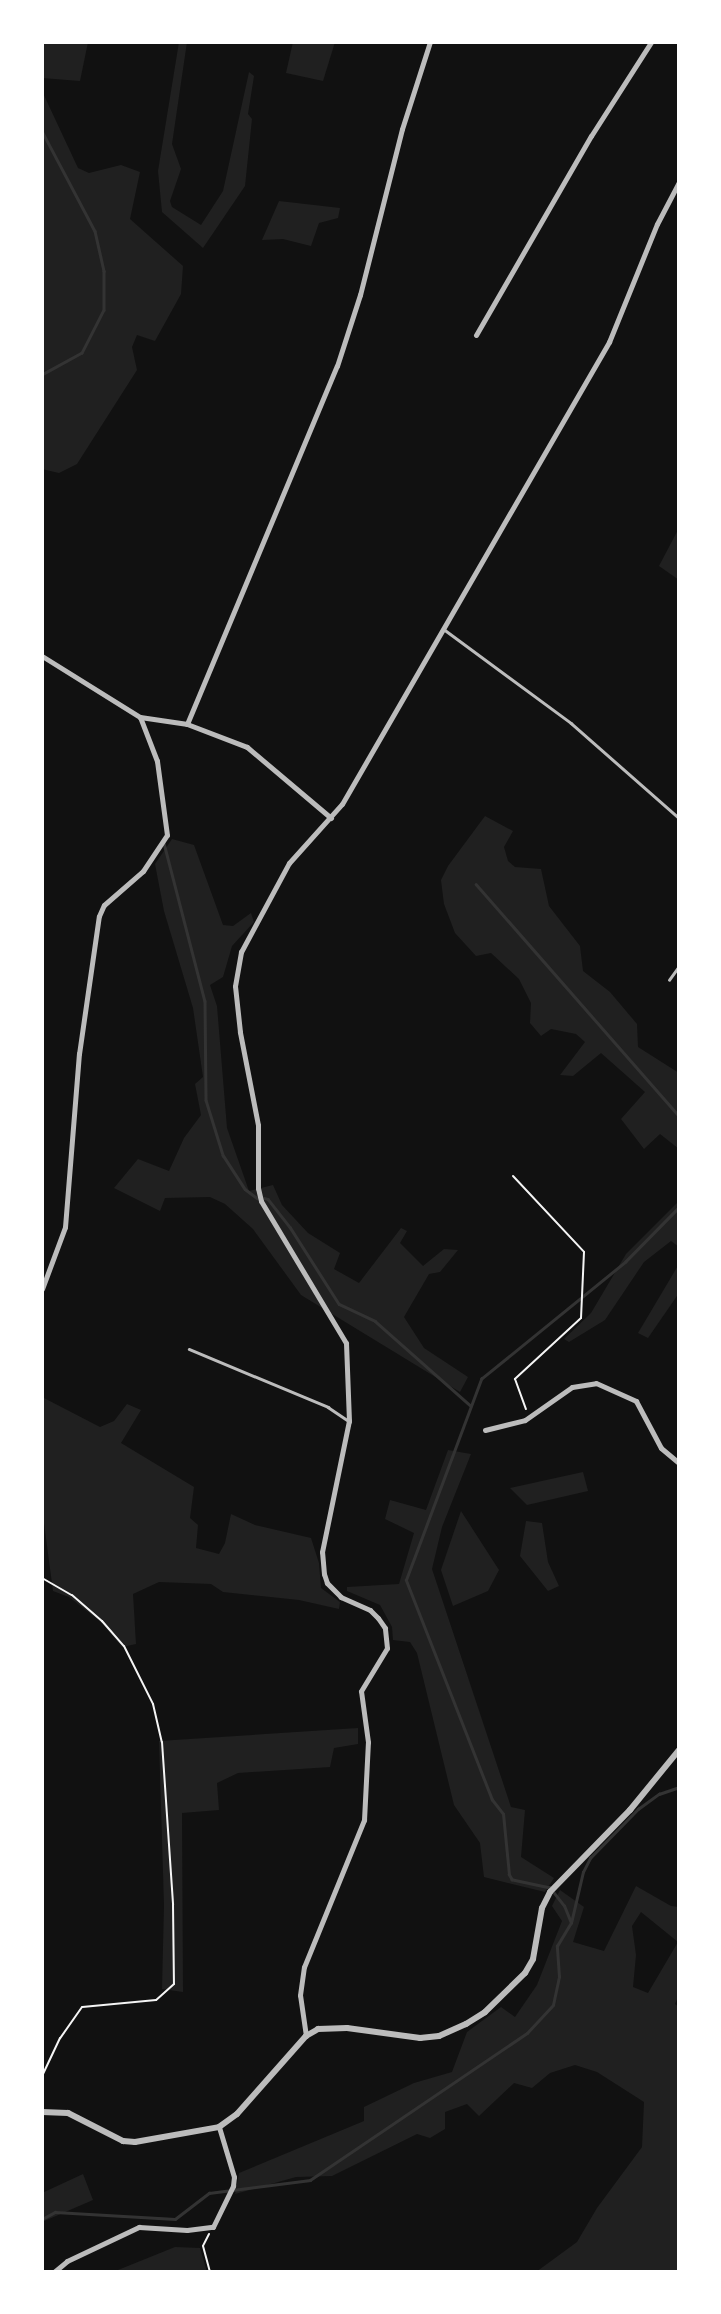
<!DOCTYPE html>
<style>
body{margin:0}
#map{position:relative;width:721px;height:2314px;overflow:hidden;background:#111;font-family:Jost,sans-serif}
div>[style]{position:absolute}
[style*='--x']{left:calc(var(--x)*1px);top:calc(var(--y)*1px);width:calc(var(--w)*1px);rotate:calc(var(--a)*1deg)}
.green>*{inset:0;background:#202020}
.stream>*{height:2.5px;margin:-1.25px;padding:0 1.25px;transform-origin:1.25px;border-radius:1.25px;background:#333}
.path>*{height:2px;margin:-1px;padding:0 1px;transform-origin:1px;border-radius:1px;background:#f5f5f5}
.service>*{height:2.5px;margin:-1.25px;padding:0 1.25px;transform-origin:1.25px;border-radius:1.25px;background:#bcbcbc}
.minor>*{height:5px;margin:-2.5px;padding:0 2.5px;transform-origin:2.5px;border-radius:2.5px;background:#bcbcbc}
.tertiary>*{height:6px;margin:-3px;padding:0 3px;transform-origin:3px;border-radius:3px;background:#bcbcbc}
span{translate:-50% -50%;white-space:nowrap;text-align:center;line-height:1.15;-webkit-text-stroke:5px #fff;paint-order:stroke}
.frame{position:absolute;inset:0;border:44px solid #fff;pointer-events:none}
</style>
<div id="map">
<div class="green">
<div style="clip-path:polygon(42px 42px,88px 42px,80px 81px,42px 78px)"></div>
<div style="clip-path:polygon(179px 42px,187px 42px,172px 144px,181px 169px,170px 201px,172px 207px,201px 225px,223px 191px,249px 72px,254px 76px,248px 114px,252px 119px,245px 186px,203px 248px,162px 212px,158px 171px)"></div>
<div style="clip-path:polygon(293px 42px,335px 42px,323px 81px,286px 73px)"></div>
<div style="clip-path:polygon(42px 91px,78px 168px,89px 173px,121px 165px,140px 172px,130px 219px,183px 266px,181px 294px,155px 341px,137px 335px,132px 347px,137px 370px,77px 464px,59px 473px,42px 469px)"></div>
<div style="clip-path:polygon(279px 201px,340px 208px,338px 218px,319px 223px,311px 246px,283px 239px,262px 240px)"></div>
<div style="clip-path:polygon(679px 528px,679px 580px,659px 566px)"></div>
<div style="clip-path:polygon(485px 816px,513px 831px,504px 847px,508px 861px,515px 867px,541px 869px,549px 906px,580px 946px,583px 971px,610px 992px,637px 1024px,638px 1047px,679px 1073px,679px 1149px,660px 1134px,644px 1149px,621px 1119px,645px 1092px,601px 1053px,573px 1076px,560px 1075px,585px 1042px,576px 1034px,551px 1029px,541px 1036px,530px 1023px,531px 1003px,519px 979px,491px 953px,476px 956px,455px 933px,444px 904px,441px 880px,448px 866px)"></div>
<div style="clip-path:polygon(172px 839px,194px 845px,223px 925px,233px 926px,251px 913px,254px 922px,232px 946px,223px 977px,210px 985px,217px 1006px,227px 1128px,249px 1191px,273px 1185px,282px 1205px,308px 1233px,340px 1253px,334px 1269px,359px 1283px,401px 1228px,407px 1231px,400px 1243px,423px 1266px,444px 1249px,458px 1250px,440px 1272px,429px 1274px,404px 1317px,424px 1348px,468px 1377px,460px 1392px,301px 1295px,253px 1229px,225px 1204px,210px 1197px,165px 1198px,160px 1211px,114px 1188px,138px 1159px,169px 1171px,184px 1138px,201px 1115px,195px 1084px,203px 1077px,193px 1008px,164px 911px,155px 864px)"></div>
<div style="clip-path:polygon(679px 1201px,679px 1247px,671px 1241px,644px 1262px,605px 1320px,569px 1342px,564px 1339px,591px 1313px,626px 1254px)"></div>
<div style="clip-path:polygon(679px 1264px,679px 1293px,648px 1338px,638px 1333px)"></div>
<div style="clip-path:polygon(42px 1397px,100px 1427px,114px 1421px,127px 1404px,141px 1410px,121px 1443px,194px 1487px,190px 1518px,198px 1525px,196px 1548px,219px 1554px,225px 1543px,231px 1514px,255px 1525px,311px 1538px,319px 1563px,321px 1588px,340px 1602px,339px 1609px,299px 1600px,223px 1592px,211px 1584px,159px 1582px,133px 1594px,136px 1644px,122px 1647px,101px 1622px,69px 1597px,53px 1591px,42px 1508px)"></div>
<div style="clip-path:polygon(448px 1450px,471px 1454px,442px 1527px,432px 1569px,511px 1807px,525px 1810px,521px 1857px,554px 1878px,545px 1892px,484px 1877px,480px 1843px,454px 1805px,417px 1653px,410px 1642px,393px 1640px,392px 1627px,380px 1605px,347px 1591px,347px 1587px,399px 1584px,414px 1533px,385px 1519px,390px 1500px,426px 1510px)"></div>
<div style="clip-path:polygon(583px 1472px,588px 1491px,527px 1505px,510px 1488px)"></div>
<div style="clip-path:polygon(461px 1511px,499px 1570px,488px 1591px,453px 1606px,441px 1570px)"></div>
<div style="clip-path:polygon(526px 1521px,542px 1523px,548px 1562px,559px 1586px,548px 1591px,520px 1556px)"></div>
<div style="clip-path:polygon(358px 1728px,358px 1744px,334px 1748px,330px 1767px,238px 1773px,217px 1783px,219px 1810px,182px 1813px,183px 1992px,162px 1989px,164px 1905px,159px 1741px)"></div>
<div style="clip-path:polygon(evenodd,636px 1886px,671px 1906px,679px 1907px,679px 1995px,675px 2004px,679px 2007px,679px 2272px,536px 2272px,577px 2242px,597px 2208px,642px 2147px,644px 2102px,597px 2072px,575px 2065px,550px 2073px,532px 2088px,514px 2083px,479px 2116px,467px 2104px,445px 2112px,445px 2129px,430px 2138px,417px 2134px,332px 2176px,296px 2177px,235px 2194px,239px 2173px,364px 2121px,364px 2107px,414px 2083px,452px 2072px,467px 2032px,501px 2007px,515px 2017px,537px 1985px,562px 1921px,552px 1906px,560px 1890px,584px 1907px,573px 1942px,604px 1951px,636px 1886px,641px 1912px,678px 1942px,648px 1993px,633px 1987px,636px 1955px,632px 1926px,641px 1912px)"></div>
<div style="clip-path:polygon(83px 2174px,93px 2200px,42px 2222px,42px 2193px)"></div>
<div style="clip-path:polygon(175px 2247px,200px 2248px,207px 2272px,113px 2272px)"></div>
</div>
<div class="stream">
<div style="--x:42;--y:131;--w:113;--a:62.1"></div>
<div style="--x:95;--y:231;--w:41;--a:77.3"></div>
<div style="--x:104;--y:271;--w:39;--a:90"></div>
<div style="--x:104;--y:310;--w:48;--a:117.1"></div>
<div style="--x:82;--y:353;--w:46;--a:151.2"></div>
<div style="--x:164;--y:843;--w:163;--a:75.5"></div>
<div style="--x:205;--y:1001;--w:99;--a:89.4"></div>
<div style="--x:206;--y:1100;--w:58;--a:72.8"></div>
<div style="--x:223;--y:1155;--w:40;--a:57.1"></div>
<div style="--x:245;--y:1189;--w:15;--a:37"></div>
<div style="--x:476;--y:884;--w:308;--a:48.8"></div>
<div style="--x:264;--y:1198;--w:4;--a:14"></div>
<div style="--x:268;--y:1199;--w:36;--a:52"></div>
<div style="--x:290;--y:1227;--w:91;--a:57.5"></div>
<div style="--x:339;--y:1304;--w:40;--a:25"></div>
<div style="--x:375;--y:1321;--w:128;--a:41.5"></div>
<div style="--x:571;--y:1923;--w:52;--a:-76.8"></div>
<div style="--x:583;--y:1872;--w:16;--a:-63"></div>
<div style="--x:590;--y:1858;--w:69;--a:-45.6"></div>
<div style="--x:638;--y:1809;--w:26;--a:-36"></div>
<div style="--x:659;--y:1794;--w:21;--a:-19"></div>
<div style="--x:42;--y:2219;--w:15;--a:-28"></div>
<div style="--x:55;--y:2212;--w:120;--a:3.3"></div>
<div style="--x:175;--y:2219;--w:43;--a:-37.4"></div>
<div style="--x:209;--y:2193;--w:102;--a:-7.3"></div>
<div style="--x:310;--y:2180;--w:262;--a:-34.1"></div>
<div style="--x:527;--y:2033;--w:38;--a:-47"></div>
<div style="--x:553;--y:2005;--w:29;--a:-78"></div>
<div style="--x:559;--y:1977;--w:31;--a:-94"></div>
<div style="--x:557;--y:1946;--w:27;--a:-59"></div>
<div style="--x:571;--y:1923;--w:18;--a:-112"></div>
<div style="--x:564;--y:1906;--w:23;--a:-128"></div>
<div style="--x:550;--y:1888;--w:39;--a:-168"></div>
<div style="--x:512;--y:1880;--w:6;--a:-121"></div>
<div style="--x:509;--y:1875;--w:61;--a:-95.6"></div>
<div style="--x:503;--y:1814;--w:18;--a:-128"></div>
<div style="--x:492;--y:1800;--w:236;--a:-111.4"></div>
<div style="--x:406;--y:1580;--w:215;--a:-69.5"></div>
<div style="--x:481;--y:1379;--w:186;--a:-39.1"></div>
<div style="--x:625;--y:1262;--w:77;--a:-45.5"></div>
</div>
<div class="path">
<div style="--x:513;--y:1176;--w:104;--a:46.9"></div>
<div style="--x:584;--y:1252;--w:66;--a:92.6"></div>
<div style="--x:581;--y:1318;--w:90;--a:137.3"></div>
<div style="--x:515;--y:1379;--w:32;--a:70"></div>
<div style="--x:42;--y:1578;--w:34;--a:30"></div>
<div style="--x:72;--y:1595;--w:40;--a:41"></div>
<div style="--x:102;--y:1621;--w:33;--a:49"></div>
<div style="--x:124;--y:1646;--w:65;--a:63.4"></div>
<div style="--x:153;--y:1704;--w:39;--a:77"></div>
<div style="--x:162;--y:1742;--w:163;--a:86.1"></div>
<div style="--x:173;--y:1905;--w:79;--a:89.3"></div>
<div style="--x:174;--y:1984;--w:24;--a:138"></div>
<div style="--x:156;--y:2000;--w:74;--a:174.6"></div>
<div style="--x:82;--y:2007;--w:38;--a:125"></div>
<div style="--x:60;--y:2038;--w:42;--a:115.3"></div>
<div style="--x:209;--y:2234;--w:13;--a:117"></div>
<div style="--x:203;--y:2246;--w:27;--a:75"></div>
</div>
<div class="service">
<div style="--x:445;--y:630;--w:157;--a:36.4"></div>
<div style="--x:571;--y:723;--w:144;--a:41.3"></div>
<div style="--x:669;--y:980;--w:17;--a:-54"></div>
<div style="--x:189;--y:1349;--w:151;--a:22.6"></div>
<div style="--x:328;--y:1407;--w:25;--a:34"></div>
</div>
<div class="minor">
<div style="--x:476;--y:335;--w:230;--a:-60"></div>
<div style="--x:591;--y:136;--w:112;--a:-57.4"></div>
<div style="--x:42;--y:656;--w:115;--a:31.9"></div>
<div style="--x:140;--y:717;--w:48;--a:8.5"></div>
<div style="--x:187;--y:724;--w:64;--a:21"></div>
<div style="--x:247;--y:747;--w:110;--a:40.2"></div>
<div style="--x:187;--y:724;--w:388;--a:-67.3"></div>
<div style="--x:337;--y:366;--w:75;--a:-72.1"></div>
<div style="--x:360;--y:295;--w:171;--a:-75.8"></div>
<div style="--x:402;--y:129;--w:91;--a:-72.2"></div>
<div style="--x:42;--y:1289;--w:66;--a:-69.6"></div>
<div style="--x:65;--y:1227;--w:174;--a:-85.4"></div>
<div style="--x:79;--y:1054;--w:139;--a:-81.8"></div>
<div style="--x:99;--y:916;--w:12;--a:-66"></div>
<div style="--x:104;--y:905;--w:52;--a:-41.1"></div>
<div style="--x:143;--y:871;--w:43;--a:-56.3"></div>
<div style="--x:167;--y:835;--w:75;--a:-97.7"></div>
<div style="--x:157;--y:761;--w:47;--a:-111.1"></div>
<div style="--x:485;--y:1430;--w:41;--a:-14"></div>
<div style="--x:525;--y:1420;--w:57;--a:-35.1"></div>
<div style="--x:572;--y:1387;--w:24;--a:-9"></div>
<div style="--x:596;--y:1383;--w:44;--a:24.2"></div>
<div style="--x:636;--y:1401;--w:53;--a:62"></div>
<div style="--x:661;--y:1448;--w:23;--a:40"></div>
<div style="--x:306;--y:2036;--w:41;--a:-98.3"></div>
<div style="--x:300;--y:1995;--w:28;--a:-82"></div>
<div style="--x:304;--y:1967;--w:159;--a:-67.8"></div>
<div style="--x:364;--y:1820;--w:78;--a:-87.1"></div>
<div style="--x:368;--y:1742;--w:51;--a:-97.8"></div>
<div style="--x:361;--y:1691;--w:50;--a:-58.8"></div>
<div style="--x:387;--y:1648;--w:20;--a:-96"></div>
<div style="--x:385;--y:1628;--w:12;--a:-125"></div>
<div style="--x:378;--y:1618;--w:11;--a:-135"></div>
<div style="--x:370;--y:1610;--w:32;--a:-156"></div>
<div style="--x:341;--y:1597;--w:20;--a:-135"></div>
<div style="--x:327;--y:1583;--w:9;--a:-108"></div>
<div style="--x:324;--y:1574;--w:22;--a:-95"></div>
<div style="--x:322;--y:1552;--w:134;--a:-78.4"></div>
<div style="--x:349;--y:1421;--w:78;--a:-92.2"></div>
<div style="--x:346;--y:1343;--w:165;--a:-120.9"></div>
<div style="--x:261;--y:1201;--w:13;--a:-103"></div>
<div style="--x:258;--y:1188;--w:63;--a:-90"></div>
<div style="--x:258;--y:1125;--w:95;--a:-101"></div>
<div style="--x:240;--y:1032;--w:46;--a:-96.2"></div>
<div style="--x:235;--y:986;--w:35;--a:-80"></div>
<div style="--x:241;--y:952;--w:101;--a:-61.7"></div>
<div style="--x:289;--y:863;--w:79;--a:-48.1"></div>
<div style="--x:342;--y:804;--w:534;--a:-59.98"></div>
<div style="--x:609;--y:342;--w:127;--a:-67.9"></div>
<div style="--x:657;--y:224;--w:47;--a:-62.4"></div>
<div style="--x:54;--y:2272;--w:17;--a:-40"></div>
<div style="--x:67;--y:2261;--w:80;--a:-25.3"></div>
<div style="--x:139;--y:2227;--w:48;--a:3.6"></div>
<div style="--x:187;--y:2230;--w:26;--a:-7"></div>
<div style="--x:213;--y:2227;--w:46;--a:-64"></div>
<div style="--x:233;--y:2186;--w:9;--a:-84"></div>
<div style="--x:234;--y:2177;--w:52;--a:-106.7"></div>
</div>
<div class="tertiary">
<div style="--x:42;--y:2112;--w:26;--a:2"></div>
<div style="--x:68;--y:2113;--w:62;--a:27"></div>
<div style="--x:123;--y:2141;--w:12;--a:5"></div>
<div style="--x:135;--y:2142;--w:85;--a:-10.1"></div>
<div style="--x:219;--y:2127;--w:22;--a:-36"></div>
<div style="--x:237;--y:2114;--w:104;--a:-48.5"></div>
<div style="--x:306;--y:2036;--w:14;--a:-30"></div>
<div style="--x:318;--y:2029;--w:29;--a:-2"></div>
<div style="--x:347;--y:2028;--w:74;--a:7.8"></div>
<div style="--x:420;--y:2038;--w:19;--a:-6"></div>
<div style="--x:439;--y:2036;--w:30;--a:-24"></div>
<div style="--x:466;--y:2024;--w:22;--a:-32"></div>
<div style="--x:485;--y:2012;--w:56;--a:-44.3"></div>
<div style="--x:525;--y:1973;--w:16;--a:-60"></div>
<div style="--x:533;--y:1959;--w:52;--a:-80"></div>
<div style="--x:542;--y:1908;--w:18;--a:-63"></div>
<div style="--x:550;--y:1892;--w:115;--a:-45.7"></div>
<div style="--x:630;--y:1810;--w:77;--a:-50.8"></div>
</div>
<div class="frame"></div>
</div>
